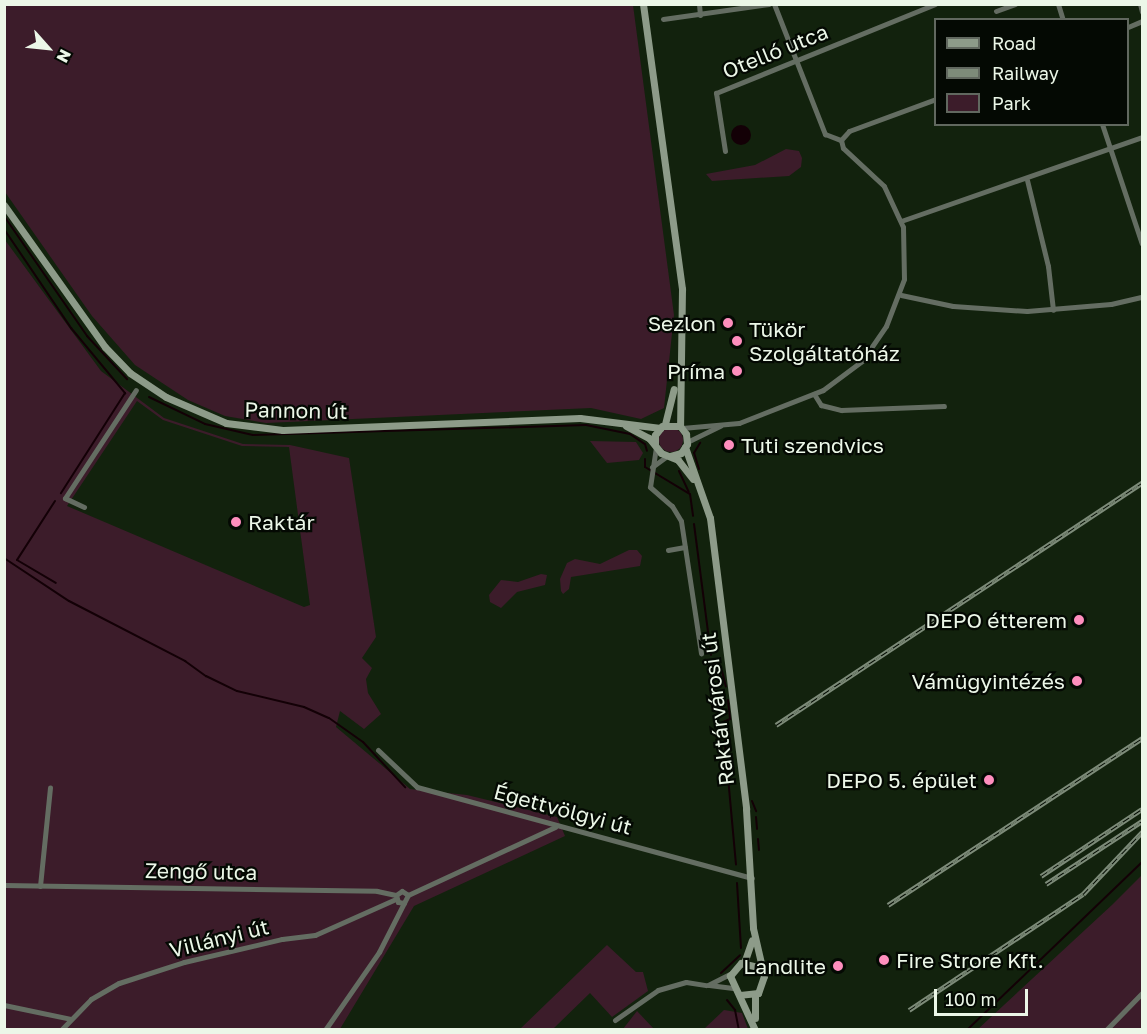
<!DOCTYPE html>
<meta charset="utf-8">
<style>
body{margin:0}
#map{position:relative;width:1147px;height:1034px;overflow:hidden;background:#12220d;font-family:"Golos Text",sans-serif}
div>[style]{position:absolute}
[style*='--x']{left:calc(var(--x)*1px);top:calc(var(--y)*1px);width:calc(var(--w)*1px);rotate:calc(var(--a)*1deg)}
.green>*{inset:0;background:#3c1c2a}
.round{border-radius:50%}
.water>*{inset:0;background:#130006}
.stream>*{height:2px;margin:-1px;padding:0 1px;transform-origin:1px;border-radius:1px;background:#130006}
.street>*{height:5px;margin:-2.5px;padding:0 2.5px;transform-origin:2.5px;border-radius:2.5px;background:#646d62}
.secondary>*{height:7px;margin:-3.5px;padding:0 3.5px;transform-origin:3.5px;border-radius:3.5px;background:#8d9b89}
.rail>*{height:4.5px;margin-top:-2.25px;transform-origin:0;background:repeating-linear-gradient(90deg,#040903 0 7px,#7d8b79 0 14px);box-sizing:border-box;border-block:2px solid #7d8b79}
.dots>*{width:16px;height:16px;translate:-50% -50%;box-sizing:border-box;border:3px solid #040903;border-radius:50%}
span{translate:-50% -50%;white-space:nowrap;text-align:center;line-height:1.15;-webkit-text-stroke:4.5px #040903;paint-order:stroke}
.street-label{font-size:21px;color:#ecf7e8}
.poi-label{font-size:21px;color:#ecf7e8}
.right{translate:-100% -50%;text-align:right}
.left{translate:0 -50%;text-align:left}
.frame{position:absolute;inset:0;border:6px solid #ecf7e8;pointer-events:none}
.legend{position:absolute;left:934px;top:18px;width:195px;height:108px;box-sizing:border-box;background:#040903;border:2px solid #61685f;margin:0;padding:8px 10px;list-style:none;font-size:18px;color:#ecf7e8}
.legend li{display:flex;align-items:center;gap:12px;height:30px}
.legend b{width:30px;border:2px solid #61685f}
.north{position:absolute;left:18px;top:18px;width:60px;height:60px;-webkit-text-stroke:4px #040903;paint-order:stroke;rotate:117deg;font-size:16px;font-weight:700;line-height:24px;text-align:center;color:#ecf7e8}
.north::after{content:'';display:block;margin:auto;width:21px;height:27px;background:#ecf7e8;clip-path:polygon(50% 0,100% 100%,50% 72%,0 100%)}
.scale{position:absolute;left:934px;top:989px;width:94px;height:27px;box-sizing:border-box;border:3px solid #ecf7e8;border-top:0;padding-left:8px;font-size:18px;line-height:21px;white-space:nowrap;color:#ecf7e8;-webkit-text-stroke:4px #040903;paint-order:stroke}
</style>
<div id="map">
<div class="green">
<div style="clip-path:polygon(4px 5px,633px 5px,674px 315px,664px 408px,641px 419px,591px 408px,266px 423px,225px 416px,188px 400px,135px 365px,92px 316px,5px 192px)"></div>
<div style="clip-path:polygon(786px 149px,799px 151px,802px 158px,801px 167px,789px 176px,712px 181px,706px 174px,755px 165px)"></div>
<div style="clip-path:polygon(evenodd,5px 240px,101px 371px,164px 418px,243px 444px,290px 445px,349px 458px,376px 637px,362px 658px,372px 668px,366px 679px,368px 693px,381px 714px,364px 729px,340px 711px,336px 727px,410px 789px,467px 795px,557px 817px,565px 836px,414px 906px,340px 1029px,5px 1029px,5px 240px,137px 401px,163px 420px,242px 446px,289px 447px,310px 605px,304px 607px,67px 506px,137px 401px)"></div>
<div class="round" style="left:659px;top:428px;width:24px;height:24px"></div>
<div style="clip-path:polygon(590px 441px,636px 442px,643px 453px,639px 460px,607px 463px)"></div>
<div style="clip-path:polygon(629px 550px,637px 550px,642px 556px,640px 566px,571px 577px,569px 589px,563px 594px,561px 591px,560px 579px,567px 563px,575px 559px,600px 564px)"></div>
<div style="clip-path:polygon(541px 574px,547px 575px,545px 585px,517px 592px,501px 608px,490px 602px,489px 595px,501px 580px,518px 582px)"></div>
<div style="clip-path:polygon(1142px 875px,1142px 1029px,977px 1030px,1113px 904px)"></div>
<div style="clip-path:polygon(607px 945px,636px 972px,643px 972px,648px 991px,612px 1017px,590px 993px,553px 1029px,520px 1029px)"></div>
<div style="clip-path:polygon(724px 1010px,742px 1013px,748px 1029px,704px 1029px)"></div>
<div style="clip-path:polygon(637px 1011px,654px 1029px,623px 1029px)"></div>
</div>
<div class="water">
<div class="round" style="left:731px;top:125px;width:20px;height:20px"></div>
</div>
<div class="stream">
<div style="--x:4;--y:216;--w:146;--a:55.3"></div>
<div style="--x:87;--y:336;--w:59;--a:47.1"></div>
<div style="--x:4;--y:229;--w:120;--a:55.9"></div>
<div style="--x:71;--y:328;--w:85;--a:50.3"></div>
<div style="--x:125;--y:393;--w:119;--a:122.6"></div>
<div style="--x:149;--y:397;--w:62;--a:25.7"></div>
<div style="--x:205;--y:424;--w:49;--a:12.9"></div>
<div style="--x:253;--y:435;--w:333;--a:-1.7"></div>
<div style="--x:586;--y:425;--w:45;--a:11.6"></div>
<div style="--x:630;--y:434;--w:18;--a:34"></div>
<div style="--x:645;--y:444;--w:7;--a:74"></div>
<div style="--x:645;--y:459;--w:8;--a:90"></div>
<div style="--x:645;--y:467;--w:52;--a:31"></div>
<div style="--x:690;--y:494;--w:22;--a:82"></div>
<div style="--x:699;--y:469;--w:17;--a:-107"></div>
<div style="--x:694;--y:453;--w:12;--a:-59"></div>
<div style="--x:679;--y:471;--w:23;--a:65"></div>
<div style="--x:55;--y:501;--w:70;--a:122.8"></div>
<div style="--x:17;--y:560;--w:45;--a:30.5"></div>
<div style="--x:694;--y:524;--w:132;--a:82.6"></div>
<div style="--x:4;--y:558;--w:78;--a:33.5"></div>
<div style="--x:69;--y:601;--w:131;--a:27.3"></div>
<div style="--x:185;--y:661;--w:26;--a:36"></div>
<div style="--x:206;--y:676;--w:34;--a:26"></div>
<div style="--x:237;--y:691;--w:69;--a:13.4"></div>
<div style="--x:304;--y:707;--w:27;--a:24"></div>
<div style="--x:329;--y:718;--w:42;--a:35.2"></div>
<div style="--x:363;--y:742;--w:62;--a:47"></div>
<div style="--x:722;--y:671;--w:16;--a:76"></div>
<div style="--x:728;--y:700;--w:19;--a:84"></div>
<div style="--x:730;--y:719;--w:8;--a:157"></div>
<div style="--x:723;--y:722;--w:143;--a:84.8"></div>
<div style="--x:752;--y:801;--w:11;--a:68"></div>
<div style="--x:756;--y:817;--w:12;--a:85"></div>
<div style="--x:758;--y:839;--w:11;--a:85"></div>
<div style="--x:737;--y:883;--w:65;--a:86.5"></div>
<div style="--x:721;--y:973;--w:26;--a:-43"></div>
<div style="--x:727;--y:1000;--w:13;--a:51"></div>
<div style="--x:735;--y:1010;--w:20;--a:79"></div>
<div style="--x:967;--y:1030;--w:243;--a:-43.8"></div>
</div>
<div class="street">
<div style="--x:699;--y:4;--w:11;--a:85"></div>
<div style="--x:774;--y:4;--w:140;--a:68.6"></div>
<div style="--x:825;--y:134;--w:17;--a:21"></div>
<div style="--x:1058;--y:4;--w:17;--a:73"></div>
<div style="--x:1140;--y:4;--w:8;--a:76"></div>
<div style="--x:996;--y:11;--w:20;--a:-20"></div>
<div style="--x:663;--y:19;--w:107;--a:-8.1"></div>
<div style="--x:1128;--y:27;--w:15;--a:-23"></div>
<div style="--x:1102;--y:124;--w:126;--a:71.6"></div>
<div style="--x:841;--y:140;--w:12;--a:-48"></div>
<div style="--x:849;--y:131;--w:93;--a:-20.2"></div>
<div style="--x:725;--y:151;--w:59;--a:-98.8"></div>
<div style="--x:716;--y:93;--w:236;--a:-22.1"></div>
<div style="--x:1027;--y:180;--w:89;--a:76.3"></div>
<div style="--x:1048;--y:266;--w:44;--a:83.5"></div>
<div style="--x:901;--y:221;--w:255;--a:-19.2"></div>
<div style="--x:901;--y:295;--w:53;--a:11.9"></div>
<div style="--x:953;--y:306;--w:74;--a:3.9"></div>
<div style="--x:1027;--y:311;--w:84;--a:-4.8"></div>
<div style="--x:1111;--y:304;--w:32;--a:-13"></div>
<div style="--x:814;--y:394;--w:13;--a:58"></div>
<div style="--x:821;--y:405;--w:21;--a:14"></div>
<div style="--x:841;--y:410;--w:103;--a:-2.2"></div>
<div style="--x:682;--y:428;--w:57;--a:-5"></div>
<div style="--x:739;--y:423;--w:90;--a:-21.4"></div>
<div style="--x:823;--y:390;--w:49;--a:-36.6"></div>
<div style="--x:862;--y:361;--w:42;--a:-55.6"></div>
<div style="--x:886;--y:326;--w:50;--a:-69"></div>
<div style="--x:904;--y:279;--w:52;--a:-91.1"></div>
<div style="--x:903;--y:227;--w:45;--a:-114.9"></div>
<div style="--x:884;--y:186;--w:56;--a:-137.2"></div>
<div style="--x:843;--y:148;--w:8;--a:-104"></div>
<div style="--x:687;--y:442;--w:37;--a:-26"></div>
<div style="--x:656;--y:447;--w:40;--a:98.5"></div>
<div style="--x:650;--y:487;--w:29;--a:41"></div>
<div style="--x:672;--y:506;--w:17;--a:59"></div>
<div style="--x:681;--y:521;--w:134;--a:81.4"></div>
<div style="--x:652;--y:467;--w:19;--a:-36"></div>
<div style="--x:84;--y:507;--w:21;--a:-155"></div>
<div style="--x:65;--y:498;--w:129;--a:-56.7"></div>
<div style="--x:668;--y:550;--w:17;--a:-10"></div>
<div style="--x:378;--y:750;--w:54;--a:43.5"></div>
<div style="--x:417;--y:787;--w:347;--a:15.2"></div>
<div style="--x:4;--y:885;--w:373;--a:0.9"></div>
<div style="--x:377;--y:891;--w:19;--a:12"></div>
<div style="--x:40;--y:886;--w:99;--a:-84.2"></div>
<div style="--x:408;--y:895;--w:162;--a:-24.8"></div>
<div style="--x:404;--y:903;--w:6;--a:-171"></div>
<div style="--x:398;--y:902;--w:7;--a:-106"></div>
<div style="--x:396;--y:895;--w:7;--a:-34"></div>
<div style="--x:402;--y:891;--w:7;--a:34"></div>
<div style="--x:708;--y:985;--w:25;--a:-27"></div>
<div style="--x:709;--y:985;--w:24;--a:7"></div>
<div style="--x:4;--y:1005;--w:68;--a:11.8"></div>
<div style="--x:615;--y:1020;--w:52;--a:-34.9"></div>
<div style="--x:658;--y:990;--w:29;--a:-16"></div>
<div style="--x:686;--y:982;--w:20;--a:9"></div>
<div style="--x:61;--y:1030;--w:43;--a:-45.9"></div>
<div style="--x:91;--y:999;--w:32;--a:-30"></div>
<div style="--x:119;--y:983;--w:68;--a:-17.9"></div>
<div style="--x:184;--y:962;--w:101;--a:-13.2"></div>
<div style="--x:282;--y:939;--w:33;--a:-7"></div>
<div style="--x:315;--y:935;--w:89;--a:-24"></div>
<div style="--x:325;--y:1030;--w:95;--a:-55.3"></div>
<div style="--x:379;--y:952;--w:64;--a:-63"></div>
<div style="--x:1106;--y:1030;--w:52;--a:-45.8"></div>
</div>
<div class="secondary">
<div style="--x:643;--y:4;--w:288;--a:82.2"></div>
<div style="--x:682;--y:289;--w:137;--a:90.8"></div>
<div style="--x:4;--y:205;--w:174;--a:54.6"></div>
<div style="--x:105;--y:347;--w:36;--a:46"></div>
<div style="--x:130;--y:373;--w:43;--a:33.7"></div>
<div style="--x:166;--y:397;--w:65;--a:23.4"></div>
<div style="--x:226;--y:423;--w:57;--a:7"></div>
<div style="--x:283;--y:430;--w:297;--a:-2.3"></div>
<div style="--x:580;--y:418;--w:81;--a:7.1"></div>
<div style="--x:665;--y:424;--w:36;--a:-76"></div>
<div style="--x:626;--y:426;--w:26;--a:28"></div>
<div style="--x:649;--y:438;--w:19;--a:51"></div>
<div style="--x:661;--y:453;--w:18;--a:22"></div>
<div style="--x:678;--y:460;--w:24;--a:52"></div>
<div style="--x:655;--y:444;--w:9;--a:-90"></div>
<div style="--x:655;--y:435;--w:11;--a:-52"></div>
<div style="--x:662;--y:426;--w:18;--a:0"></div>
<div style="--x:680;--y:426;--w:10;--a:53"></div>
<div style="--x:686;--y:434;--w:10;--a:84"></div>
<div style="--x:687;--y:444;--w:11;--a:124"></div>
<div style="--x:681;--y:453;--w:11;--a:165"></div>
<div style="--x:685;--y:447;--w:75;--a:70.6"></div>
<div style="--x:710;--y:518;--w:293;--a:82.9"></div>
<div style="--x:746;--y:809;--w:119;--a:86.6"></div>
<div style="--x:753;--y:928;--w:49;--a:77.1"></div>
<div style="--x:764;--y:976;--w:18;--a:109"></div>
<div style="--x:758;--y:993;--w:18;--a:174"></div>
<div style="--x:744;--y:963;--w:24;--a:-71"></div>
<div style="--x:755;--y:1018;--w:24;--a:-90"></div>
<div style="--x:755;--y:1030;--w:60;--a:-114.8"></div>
<div style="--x:730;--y:976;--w:17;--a:-50"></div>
<div style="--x:741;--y:963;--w:18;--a:13"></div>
</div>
<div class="rail">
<div style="--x:776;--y:725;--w:439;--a:-33.5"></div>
<div style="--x:1041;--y:876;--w:121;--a:-33.6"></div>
<div style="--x:1046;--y:884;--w:115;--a:-33.3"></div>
<div style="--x:888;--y:905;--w:304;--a:-33.3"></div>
<div style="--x:909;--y:1010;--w:209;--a:-33.7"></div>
<div style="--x:1083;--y:894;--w:86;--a:-46.4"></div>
</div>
<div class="dots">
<div style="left:728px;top:323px;background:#fe8ebd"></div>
<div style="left:737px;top:341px;background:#fe8ebd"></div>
<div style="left:737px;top:371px;background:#fe8ebd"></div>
<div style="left:729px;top:445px;background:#fe8ebd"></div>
<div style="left:236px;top:522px;background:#fe8ebd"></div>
<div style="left:1079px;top:620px;background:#fe8ebd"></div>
<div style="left:1077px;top:681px;background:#fe8ebd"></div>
<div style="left:989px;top:780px;background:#fe8ebd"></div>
<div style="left:884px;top:960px;background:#fe8ebd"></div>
<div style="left:838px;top:966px;background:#fe8ebd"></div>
</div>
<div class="street-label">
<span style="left:775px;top:51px;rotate:-22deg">Otelló utca</span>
<span style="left:296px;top:410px;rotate:1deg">Pannon út</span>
<span style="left:717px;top:709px;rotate:-97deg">Raktárvárosi út</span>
<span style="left:563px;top:809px;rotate:15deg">Égettvölgyi út</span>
<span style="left:201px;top:871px;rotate:1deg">Zengő utca</span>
<span style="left:219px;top:938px;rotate:-14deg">Villányi út</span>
</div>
<div class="poi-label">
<span class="right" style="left:716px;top:323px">Sezlon</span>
<span class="left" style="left:749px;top:341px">Tükör<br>Szolgáltatóház</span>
<span class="right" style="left:725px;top:371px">Príma</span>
<span class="left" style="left:741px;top:445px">Tuti szendvics</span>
<span class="left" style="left:248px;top:522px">Raktár</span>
<span class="right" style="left:1067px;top:620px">DEPO étterem</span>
<span class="right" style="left:1065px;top:681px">Vámügyintézés</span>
<span class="right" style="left:977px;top:780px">DEPO 5. épület</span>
<span class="left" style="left:896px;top:960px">Fire Strore Kft.</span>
<span class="right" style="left:826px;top:966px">Landlite</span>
</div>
<div class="frame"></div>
<ul class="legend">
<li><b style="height:8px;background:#8d9b89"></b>Road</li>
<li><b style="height:8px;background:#7d8b79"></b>Railway</li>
<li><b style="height:16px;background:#3c1c2a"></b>Park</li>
</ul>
<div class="north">N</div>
<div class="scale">100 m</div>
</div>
